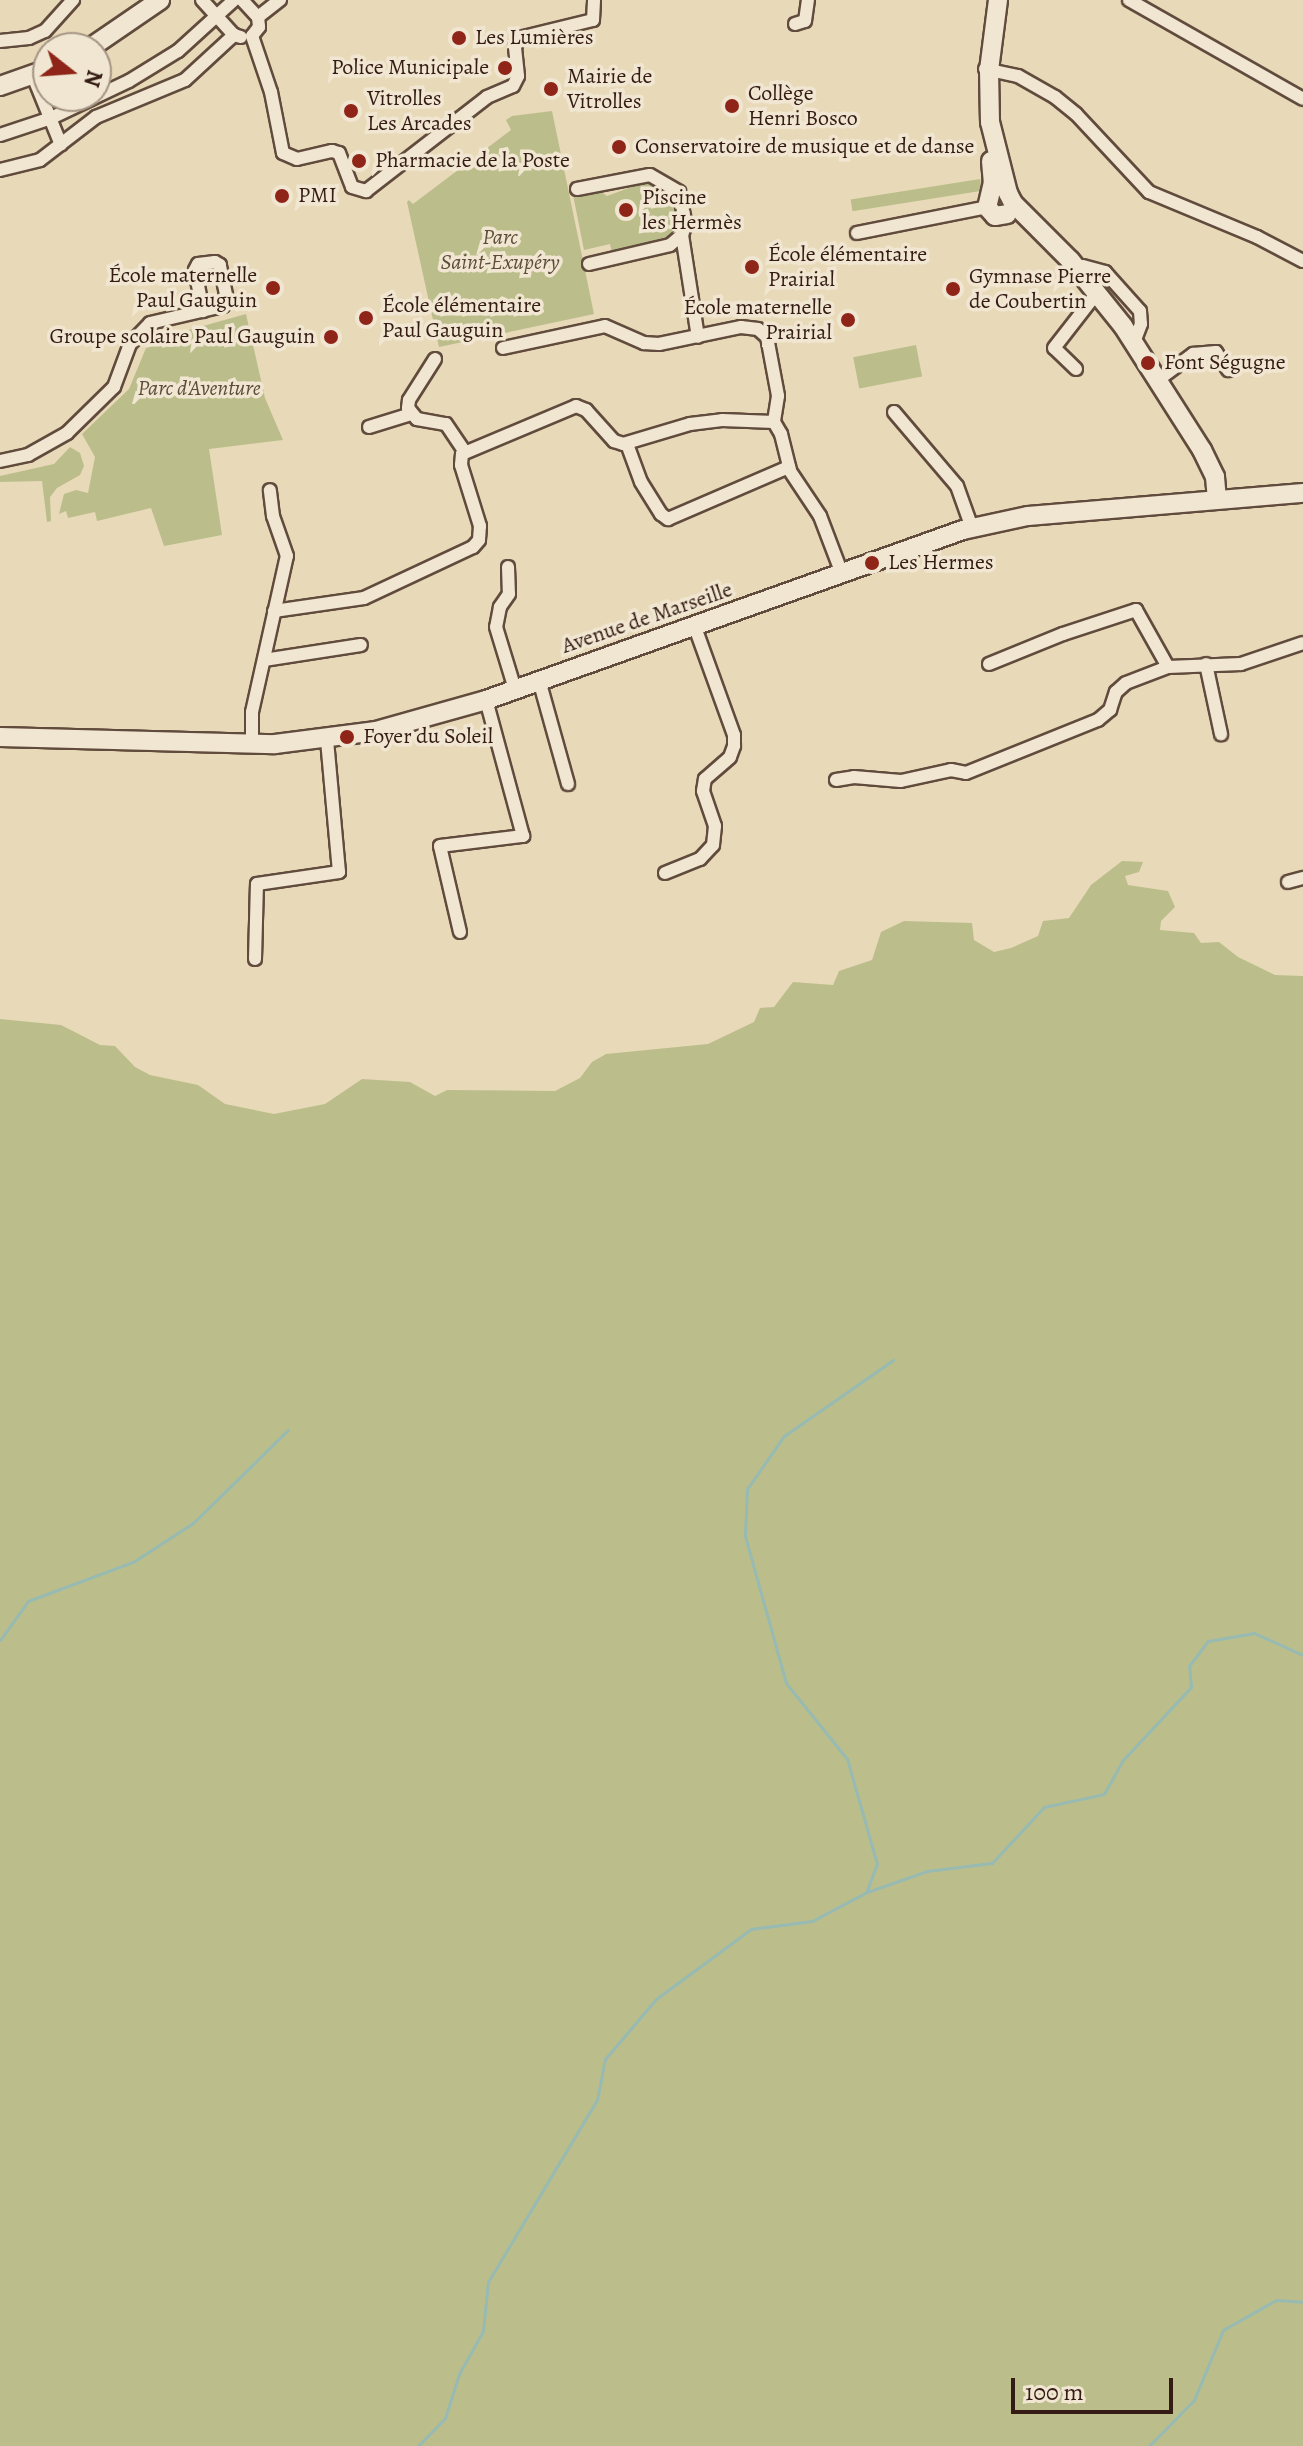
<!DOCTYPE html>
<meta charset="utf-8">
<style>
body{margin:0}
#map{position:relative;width:1303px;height:2446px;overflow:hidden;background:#e8d9b8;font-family:Alegreya,serif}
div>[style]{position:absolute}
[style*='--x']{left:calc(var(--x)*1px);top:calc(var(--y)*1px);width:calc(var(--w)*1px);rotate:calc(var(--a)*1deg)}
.green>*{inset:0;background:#bbbe8b;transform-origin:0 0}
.stream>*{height:3px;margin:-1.5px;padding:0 1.5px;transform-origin:1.5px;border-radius:1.5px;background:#97bab2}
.roads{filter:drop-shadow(2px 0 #614b3d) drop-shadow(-2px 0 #614b3d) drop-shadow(0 2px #614b3d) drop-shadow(0 -2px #614b3d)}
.street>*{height:12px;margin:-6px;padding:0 6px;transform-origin:6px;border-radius:6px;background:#f0e6d1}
.secondary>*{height:18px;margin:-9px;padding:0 9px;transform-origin:9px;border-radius:9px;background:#f0e6d1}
.dots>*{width:22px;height:22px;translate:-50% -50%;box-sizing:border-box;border:4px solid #f0e6d1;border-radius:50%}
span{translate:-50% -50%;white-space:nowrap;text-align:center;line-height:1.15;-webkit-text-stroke:7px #f0e6d1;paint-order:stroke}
.poi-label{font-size:22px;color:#341c14}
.left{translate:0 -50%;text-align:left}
.right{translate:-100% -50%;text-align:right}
.park-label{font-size:22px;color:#5c4d38;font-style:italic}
.street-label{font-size:22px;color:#341c14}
.north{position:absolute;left:32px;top:32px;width:80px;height:80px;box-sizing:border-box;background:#f0e6d1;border:2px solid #a59585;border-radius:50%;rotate:107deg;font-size:22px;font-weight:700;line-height:32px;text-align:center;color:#341c14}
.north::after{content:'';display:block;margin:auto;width:28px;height:36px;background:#8f2418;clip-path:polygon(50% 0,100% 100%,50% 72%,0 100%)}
.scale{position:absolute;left:1011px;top:2378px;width:162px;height:36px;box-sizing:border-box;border:4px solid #341c14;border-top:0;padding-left:10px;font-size:24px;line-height:28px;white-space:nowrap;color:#341c14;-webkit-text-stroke:6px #f0e6d1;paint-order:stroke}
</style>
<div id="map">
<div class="green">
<div style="clip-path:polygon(552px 111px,594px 314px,439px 347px,407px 202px,409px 200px,413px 204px,511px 130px,506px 120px,512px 116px)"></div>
<div style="left:980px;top:179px;width:12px;height:131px;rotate:81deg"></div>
<div style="clip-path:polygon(648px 181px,664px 185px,674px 196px,680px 224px,676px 234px,612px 253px,610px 244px,584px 250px,573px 195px,598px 190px,607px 196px)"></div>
<div style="clip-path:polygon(246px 314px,265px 398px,283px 440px,209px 449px,222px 535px,164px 546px,151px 508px,97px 521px,95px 512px,68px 518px,66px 511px,59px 514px,64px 494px,76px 490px,88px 493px,95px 457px,82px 434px,129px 389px,146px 348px,160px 338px)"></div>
<div style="left:916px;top:345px;width:32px;height:64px;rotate:79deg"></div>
<div style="clip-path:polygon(70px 447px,80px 453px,84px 466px,80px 475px,57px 488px,50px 497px,51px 521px,47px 522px,42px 481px,0 482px,0 476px,54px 464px)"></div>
<div style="clip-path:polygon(1122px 861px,1143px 862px,1139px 872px,1125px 876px,1128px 885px,1168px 891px,1175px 907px,1161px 921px,1160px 930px,1194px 933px,1201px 943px,1219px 942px,1238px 957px,1275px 975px,1303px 976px,1303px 2446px,0 2446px,0 1019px,61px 1025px,100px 1045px,115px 1046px,135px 1067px,150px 1075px,198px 1085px,225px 1104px,274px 1114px,325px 1104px,362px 1079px,410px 1082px,435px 1096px,447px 1090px,555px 1091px,580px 1078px,592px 1062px,606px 1054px,708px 1044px,754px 1022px,760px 1008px,774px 1007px,793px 982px,833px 985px,839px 971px,872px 960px,881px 932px,904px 921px,972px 923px,974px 940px,994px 952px,1011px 948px,1038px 936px,1043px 921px,1069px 918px,1091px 885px)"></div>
</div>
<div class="stream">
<div style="--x:0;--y:1640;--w:48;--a:-54.3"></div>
<div style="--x:28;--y:1601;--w:112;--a:-20.4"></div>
<div style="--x:133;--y:1562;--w:72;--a:-33"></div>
<div style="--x:193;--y:1523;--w:133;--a:-44.4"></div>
<div style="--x:867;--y:1890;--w:28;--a:-69"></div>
<div style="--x:877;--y:1864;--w:109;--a:-105.9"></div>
<div style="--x:847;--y:1759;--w:97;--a:-128.8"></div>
<div style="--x:786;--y:1683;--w:153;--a:-105.6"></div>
<div style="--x:745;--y:1536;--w:47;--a:-87.6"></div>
<div style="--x:747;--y:1489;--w:65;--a:-55.1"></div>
<div style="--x:784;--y:1436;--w:133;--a:-34.9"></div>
<div style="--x:418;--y:2446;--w:39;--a:-46"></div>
<div style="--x:445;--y:2418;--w:46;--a:-72.3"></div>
<div style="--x:459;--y:2374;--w:49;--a:-60.8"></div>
<div style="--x:483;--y:2331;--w:49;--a:-84.2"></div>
<div style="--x:488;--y:2282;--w:212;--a:-59.1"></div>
<div style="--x:597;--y:2100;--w:42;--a:-79"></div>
<div style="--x:605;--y:2059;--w:79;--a:-49.6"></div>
<div style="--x:656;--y:1999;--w:118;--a:-36.4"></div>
<div style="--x:751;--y:1929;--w:62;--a:-7.5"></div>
<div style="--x:812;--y:1921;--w:62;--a:-27.8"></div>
<div style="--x:867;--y:1892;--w:64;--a:-19.3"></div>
<div style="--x:927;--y:1871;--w:65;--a:-7"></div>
<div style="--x:992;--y:1863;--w:76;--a:-47.1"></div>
<div style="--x:1044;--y:1807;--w:61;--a:-12.2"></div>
<div style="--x:1104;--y:1794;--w:39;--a:-61"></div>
<div style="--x:1123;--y:1760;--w:100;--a:-47"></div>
<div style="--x:1191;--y:1687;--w:21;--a:-95"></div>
<div style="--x:1189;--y:1666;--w:31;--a:-53"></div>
<div style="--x:1208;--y:1641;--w:47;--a:-9.9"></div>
<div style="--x:1254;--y:1633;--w:54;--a:24.2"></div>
<div style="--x:1149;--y:2446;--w:64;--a:-45.6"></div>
<div style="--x:1194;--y:2400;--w:76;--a:-67.5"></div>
<div style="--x:1223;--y:2330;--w:61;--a:-29.5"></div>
<div style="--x:1276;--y:2300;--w:27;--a:4"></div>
</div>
<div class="roads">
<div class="street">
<div style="--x:202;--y:0;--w:47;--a:47.6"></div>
<div style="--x:234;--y:35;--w:7;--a:16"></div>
<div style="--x:242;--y:0;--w:23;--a:47"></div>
<div style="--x:258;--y:17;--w:10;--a:84"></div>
<div style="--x:259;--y:27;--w:11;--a:128"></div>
<div style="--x:1129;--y:0;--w:200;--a:29.6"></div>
<div style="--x:258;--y:17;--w:28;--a:-38"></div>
<div style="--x:795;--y:24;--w:10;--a:-17"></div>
<div style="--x:805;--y:21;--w:21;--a:-82"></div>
<div style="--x:252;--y:36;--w:59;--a:71.3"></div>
<div style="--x:271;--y:92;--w:62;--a:78.9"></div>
<div style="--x:283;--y:153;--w:15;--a:23"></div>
<div style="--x:297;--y:159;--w:36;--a:-13"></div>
<div style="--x:332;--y:151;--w:7;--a:16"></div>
<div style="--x:339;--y:153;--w:36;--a:69"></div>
<div style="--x:352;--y:187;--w:15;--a:16"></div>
<div style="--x:366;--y:191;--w:153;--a:-37.8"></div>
<div style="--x:487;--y:97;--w:28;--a:-23"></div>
<div style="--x:513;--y:86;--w:11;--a:-63"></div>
<div style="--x:518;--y:76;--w:29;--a:-96"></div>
<div style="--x:515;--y:47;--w:10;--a:-66"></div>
<div style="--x:519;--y:38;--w:76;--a:-13.7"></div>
<div style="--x:593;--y:20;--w:20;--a:-87"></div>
<div style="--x:0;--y:41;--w:29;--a:-6"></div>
<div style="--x:29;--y:38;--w:17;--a:-24"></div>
<div style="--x:45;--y:31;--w:42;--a:-47.9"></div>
<div style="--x:985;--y:69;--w:34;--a:12"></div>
<div style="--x:1018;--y:76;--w:43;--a:29.6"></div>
<div style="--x:1055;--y:97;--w:27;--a:39"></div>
<div style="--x:1076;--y:114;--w:107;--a:46.9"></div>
<div style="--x:1149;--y:192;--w:117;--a:22.6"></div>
<div style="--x:1257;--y:237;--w:52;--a:27.6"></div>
<div style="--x:33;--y:76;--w:74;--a:67.9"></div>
<div style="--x:0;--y:135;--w:54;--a:-18.4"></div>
<div style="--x:51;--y:118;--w:86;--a:-25.4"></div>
<div style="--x:129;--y:81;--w:57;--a:-31.5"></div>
<div style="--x:178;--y:51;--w:76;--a:-42.3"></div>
<div style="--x:0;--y:170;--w:41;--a:-14"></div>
<div style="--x:40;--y:160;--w:71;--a:-37.5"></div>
<div style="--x:96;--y:117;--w:96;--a:-22.6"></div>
<div style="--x:185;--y:80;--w:67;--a:-42.6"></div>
<div style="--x:577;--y:189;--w:74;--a:-10.9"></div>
<div style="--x:650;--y:175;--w:34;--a:30"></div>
<div style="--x:679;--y:192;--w:33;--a:78"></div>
<div style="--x:686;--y:224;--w:12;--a:110"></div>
<div style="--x:682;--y:235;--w:103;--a:81.1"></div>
<div style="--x:857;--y:233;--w:133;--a:-11.3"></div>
<div style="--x:589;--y:264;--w:83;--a:-13.2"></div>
<div style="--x:670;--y:245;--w:16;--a:-40"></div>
<div style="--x:1077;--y:272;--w:8;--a:-45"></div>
<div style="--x:1083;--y:266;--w:23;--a:15"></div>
<div style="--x:1105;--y:272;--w:52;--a:48.1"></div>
<div style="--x:1140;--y:311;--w:13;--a:86"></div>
<div style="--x:1141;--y:324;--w:19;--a:111"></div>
<div style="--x:503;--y:348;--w:104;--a:-12.2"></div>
<div style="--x:605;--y:326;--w:43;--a:23.6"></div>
<div style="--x:644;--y:343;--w:15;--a:4"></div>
<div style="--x:659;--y:344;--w:84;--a:-11.7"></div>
<div style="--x:741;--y:327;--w:17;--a:7"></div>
<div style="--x:758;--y:329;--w:12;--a:42"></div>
<div style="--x:767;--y:337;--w:60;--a:79.4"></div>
<div style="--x:778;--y:396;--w:26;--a:99"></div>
<div style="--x:774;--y:422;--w:14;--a:60"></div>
<div style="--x:781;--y:434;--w:38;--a:76"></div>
<div style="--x:790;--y:471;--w:54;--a:56.3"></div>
<div style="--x:820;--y:516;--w:62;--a:69.2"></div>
<div style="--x:435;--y:359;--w:49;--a:122.4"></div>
<div style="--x:409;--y:400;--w:8;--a:97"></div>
<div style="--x:408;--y:408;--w:14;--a:51"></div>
<div style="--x:417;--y:419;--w:29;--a:10"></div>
<div style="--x:446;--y:424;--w:34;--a:56"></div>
<div style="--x:1076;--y:369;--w:30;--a:-136"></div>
<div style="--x:1054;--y:348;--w:68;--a:-52.1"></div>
<div style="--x:1158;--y:380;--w:44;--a:-36.6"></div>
<div style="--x:1193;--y:354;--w:23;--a:-5"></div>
<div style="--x:1216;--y:352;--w:22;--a:56"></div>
<div style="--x:894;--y:412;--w:97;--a:49.6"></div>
<div style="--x:957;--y:486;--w:45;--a:70.3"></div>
<div style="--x:369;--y:427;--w:44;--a:-17.2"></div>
<div style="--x:627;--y:444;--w:40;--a:69.8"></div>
<div style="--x:641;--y:482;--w:38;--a:58"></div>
<div style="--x:661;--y:514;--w:9;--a:36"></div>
<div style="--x:668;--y:519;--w:132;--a:-23.3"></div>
<div style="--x:0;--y:461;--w:29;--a:-12"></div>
<div style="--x:28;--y:455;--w:45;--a:-29.4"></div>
<div style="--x:67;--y:433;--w:66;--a:-44.4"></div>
<div style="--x:114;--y:387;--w:46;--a:-69.6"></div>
<div style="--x:130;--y:344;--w:29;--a:-46"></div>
<div style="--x:150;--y:323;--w:75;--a:-13.1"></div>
<div style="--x:223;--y:306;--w:8;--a:-60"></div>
<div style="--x:227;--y:299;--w:35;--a:-102"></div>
<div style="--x:220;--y:265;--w:6;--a:-149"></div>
<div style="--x:215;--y:262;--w:17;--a:173"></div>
<div style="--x:198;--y:264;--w:7;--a:117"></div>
<div style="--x:195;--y:270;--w:42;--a:79"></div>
<div style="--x:508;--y:567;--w:27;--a:88"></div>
<div style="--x:509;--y:594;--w:16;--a:125"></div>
<div style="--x:500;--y:607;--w:20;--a:101"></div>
<div style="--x:496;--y:627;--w:65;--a:73"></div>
<div style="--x:274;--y:611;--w:91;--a:-8.2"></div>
<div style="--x:364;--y:598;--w:120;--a:-25.1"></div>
<div style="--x:473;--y:547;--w:9;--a:-49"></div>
<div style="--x:479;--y:540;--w:14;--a:-86"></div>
<div style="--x:480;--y:526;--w:64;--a:-107.3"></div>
<div style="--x:461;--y:465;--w:11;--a:-85"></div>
<div style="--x:462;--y:454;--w:124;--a:-22.8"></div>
<div style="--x:576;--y:406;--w:11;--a:22"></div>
<div style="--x:586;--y:410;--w:42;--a:47.9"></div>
<div style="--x:614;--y:441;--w:9;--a:18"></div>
<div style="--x:623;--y:444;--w:70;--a:-16.6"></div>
<div style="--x:690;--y:424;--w:32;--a:-7"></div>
<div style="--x:722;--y:420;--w:52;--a:2.2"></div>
<div style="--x:264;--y:660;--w:98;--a:-8.8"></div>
<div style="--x:989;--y:664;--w:80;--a:-22.1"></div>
<div style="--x:1063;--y:634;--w:77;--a:-18.2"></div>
<div style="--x:1136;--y:610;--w:65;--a:60.7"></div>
<div style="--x:1206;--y:664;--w:72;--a:77.9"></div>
<div style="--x:539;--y:680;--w:108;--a:74.4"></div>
<div style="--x:252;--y:744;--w:32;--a:-90"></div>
<div style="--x:252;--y:712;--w:160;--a:-77.4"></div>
<div style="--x:287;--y:556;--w:42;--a:-109.3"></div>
<div style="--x:273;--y:516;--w:26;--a:-97"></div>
<div style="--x:836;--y:780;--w:18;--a:-9"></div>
<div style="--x:854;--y:777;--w:47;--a:4.9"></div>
<div style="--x:901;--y:781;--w:51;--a:-12.4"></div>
<div style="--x:951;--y:770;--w:15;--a:11"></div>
<div style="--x:966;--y:773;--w:142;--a:-21.9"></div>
<div style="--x:1098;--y:720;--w:16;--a:-40"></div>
<div style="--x:1110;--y:710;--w:19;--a:-72"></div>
<div style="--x:1116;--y:692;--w:13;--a:-42"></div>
<div style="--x:1126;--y:683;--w:45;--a:-20.9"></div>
<div style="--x:1168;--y:667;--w:73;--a:-2.4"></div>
<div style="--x:1241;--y:664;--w:65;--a:-18.7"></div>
<div style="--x:665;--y:873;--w:38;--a:-22"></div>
<div style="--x:700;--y:859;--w:19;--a:-47"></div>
<div style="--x:713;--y:845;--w:19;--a:-84"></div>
<div style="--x:715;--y:826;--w:37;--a:-109"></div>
<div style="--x:703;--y:791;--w:12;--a:-81"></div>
<div style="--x:705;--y:779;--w:33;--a:-41"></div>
<div style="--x:730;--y:757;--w:12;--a:-70"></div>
<div style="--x:734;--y:746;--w:11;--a:-90"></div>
<div style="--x:734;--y:735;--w:115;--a:-109.9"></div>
<div style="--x:1288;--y:882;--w:16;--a:-15"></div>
<div style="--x:460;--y:932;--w:88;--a:-103.1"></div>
<div style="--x:440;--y:846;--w:84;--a:-6.9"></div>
<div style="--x:523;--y:836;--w:141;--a:-105.2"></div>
<div style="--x:255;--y:959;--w:75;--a:-88.5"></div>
<div style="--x:257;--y:884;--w:83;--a:-8.3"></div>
<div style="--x:339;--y:872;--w:133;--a:-95.2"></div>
</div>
<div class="secondary">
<div style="--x:998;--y:0;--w:71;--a:97.3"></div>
<div style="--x:989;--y:70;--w:52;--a:88.9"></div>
<div style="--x:990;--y:122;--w:73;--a:75.8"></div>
<div style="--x:1008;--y:193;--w:11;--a:63"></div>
<div style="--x:1013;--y:203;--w:81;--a:45"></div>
<div style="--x:1070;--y:260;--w:85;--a:51.2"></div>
<div style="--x:1123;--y:326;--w:147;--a:57.5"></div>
<div style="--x:1202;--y:450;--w:30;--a:64"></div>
<div style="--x:1215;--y:477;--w:21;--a:85"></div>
<div style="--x:90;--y:48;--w:85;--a:-34.4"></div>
<div style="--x:0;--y:86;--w:51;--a:-19.5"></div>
<div style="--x:991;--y:161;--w:21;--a:85"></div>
<div style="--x:993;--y:182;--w:26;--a:103"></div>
<div style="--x:987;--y:207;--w:12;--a:48"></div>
<div style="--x:995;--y:216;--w:12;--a:-9"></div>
<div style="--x:0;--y:737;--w:275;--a:1.5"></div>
<div style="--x:275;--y:744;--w:102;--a:-7.3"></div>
<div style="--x:376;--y:731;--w:114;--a:-15.7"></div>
<div style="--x:486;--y:700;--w:506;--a:-19.62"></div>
<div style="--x:963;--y:530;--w:66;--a:-12.2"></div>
<div style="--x:1028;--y:516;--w:276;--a:-4.8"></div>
</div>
</div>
<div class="dots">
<div style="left:459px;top:38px;background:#8f2418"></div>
<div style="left:505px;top:68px;background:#8f2418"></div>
<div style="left:551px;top:89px;background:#8f2418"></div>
<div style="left:732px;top:106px;background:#8f2418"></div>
<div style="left:351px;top:111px;background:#8f2418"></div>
<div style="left:619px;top:147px;background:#8f2418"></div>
<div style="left:359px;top:161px;background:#8f2418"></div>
<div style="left:282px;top:196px;background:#8f2418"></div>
<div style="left:626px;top:210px;background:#8f2418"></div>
<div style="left:752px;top:267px;background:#8f2418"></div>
<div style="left:273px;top:288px;background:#8f2418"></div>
<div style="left:953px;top:289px;background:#8f2418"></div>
<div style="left:366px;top:318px;background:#8f2418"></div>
<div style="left:848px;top:320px;background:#8f2418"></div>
<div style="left:331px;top:337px;background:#8f2418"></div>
<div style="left:1148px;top:363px;background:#8f2418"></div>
<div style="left:872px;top:563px;background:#8f2418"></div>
<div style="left:347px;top:737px;background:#8f2418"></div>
</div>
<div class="poi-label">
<span class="left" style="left:475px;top:38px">Les Lumières</span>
<span class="right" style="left:489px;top:68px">Police Municipale</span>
<span class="left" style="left:567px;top:89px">Mairie de<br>Vitrolles</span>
<span class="left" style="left:748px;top:106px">Collège<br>Henri Bosco</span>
<span class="left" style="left:367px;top:111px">Vitrolles<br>Les Arcades</span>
<span class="left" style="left:635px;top:147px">Conservatoire de musique et de danse</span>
<span class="left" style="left:375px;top:161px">Pharmacie de la Poste</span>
<span class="left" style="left:298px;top:196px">PMI</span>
<span class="left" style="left:642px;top:210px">Piscine<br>les Hermès</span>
<span class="left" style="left:768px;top:267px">École élémentaire<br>Prairial</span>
<span class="right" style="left:257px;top:288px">École maternelle<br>Paul Gauguin</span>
<span class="left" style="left:969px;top:289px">Gymnase Pierre<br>de Coubertin</span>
<span class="left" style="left:382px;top:318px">École élémentaire<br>Paul Gauguin</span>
<span class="right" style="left:832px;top:320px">École maternelle<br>Prairial</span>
<span class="right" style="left:315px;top:337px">Groupe scolaire Paul Gauguin</span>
<span class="left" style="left:1164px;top:363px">Font Ségugne</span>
<span class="left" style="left:888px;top:563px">Les Hermes</span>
<span class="left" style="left:363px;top:737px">Foyer du Soleil</span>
</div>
<div class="park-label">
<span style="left:500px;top:250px">Parc<br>Saint-Exupéry</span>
<span style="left:199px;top:389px">Parc d'Aventure</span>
</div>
<div class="street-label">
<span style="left:647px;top:618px;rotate:-19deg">Avenue de Marseille</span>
</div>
<div class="north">N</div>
<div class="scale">100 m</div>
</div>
